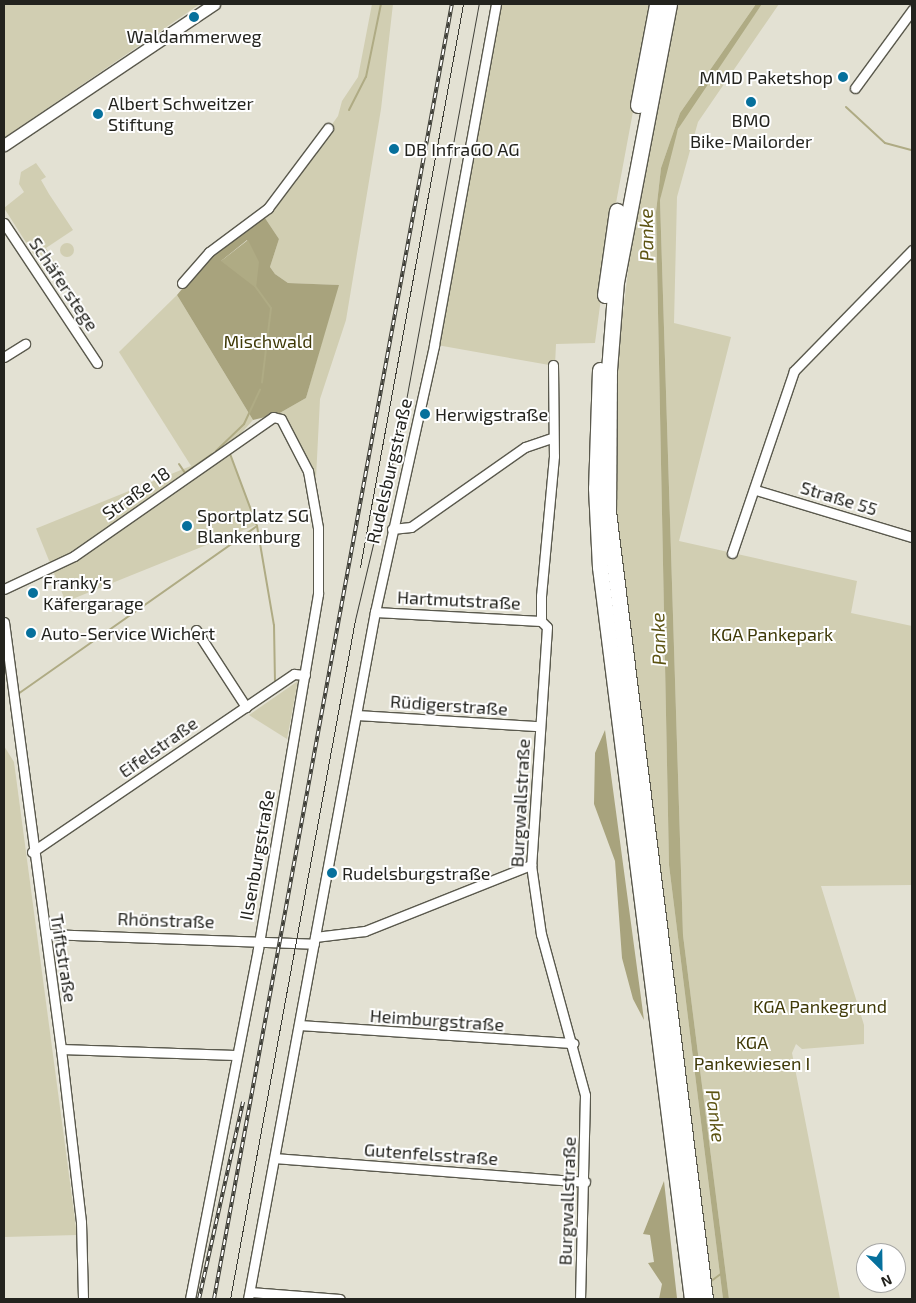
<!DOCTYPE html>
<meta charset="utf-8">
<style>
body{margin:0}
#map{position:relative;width:916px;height:1303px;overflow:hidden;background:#e3e1d3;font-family:"Exo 2",sans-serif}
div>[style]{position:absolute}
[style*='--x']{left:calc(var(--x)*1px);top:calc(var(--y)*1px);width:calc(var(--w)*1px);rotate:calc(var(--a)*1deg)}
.green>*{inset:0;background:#d1ceb2;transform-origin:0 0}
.round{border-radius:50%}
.forest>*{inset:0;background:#a8a37d}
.water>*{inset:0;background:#afab84}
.stream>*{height:2px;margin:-1px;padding:0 1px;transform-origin:1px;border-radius:1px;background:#afab84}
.roads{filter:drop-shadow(1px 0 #5a594d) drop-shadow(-1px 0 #5a594d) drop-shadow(0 1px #5a594d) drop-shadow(0 -1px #5a594d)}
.street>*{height:9px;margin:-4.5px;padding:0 4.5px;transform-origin:4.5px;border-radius:4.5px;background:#fff}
.secondary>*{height:11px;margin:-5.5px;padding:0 5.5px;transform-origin:5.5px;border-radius:5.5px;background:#fff}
.highway>*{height:15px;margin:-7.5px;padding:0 7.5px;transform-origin:7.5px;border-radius:7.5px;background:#fff}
.tram>*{height:1px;margin:-0.5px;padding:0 0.5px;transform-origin:0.5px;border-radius:0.5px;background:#3d3d36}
.rail>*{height:4px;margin-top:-2px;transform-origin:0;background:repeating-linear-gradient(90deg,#fff 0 5.5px,#3d3d36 0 11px);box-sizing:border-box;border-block:1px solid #3d3d36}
.dots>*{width:14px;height:14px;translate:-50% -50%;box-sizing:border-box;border:2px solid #fff;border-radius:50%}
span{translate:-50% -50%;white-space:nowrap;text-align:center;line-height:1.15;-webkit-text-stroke:4px #fff;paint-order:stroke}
.poi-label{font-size:18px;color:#23231e}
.right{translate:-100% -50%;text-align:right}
.left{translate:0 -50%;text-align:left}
.street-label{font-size:18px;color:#23231e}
.park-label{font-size:18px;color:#3f3907}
.water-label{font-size:19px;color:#5d5413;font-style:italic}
.frame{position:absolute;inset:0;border:5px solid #23231e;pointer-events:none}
.north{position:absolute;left:856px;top:1243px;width:50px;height:50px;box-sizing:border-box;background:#fff;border:1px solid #a7a7a5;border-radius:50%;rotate:157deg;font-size:14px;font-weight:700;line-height:20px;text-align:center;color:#23231e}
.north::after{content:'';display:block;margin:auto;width:18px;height:22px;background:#06709c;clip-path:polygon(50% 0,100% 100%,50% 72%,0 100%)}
</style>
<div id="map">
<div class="green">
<div style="clip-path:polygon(4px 4px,200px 4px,4px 138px)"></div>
<div style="clip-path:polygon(372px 4px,393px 4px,381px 109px,346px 320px,320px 399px,316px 478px,278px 414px,306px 398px,338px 285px,288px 283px,275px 274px,270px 267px,279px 239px,265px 218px,338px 116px,342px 101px,358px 77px)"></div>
<div style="clip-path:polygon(501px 4px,653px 4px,608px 246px,595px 343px,556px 344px,555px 366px,437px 345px)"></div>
<div style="clip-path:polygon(676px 4px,756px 4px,680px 113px,661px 168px,656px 212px,669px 865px,723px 1299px,710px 1299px,650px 836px,614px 501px,618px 354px,632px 238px)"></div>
<div style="clip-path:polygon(762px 4px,779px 4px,698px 122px,677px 197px,674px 323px,731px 337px,679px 541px,857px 581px,851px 613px,912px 626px,912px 885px,821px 886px,864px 1025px,864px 1044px,802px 1049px,796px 1044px,792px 1053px,840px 1299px,729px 1299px,683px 935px,660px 200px,670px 148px,684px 116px)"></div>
<div style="clip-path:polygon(36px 163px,46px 177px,41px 180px,49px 194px,73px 230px,46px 248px,56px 264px,45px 272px,4px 208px,24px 192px,19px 184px,21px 172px)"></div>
<div class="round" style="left:60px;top:243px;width:14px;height:14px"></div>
<div style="clip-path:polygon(177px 295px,253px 420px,236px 439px,193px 469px,119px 352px)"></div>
<div style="left:228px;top:451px;width:79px;height:207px;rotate:68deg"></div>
<div style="clip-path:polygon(298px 681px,287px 739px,249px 715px)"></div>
<div style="clip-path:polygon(4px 746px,14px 762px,77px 1235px,4px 1237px)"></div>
</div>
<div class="forest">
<div style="clip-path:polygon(evenodd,265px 218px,279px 239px,270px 267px,275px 274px,288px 283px,339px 285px,306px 398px,278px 414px,253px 420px,177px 295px,212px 253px,265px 218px,247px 240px,250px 247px,221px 261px,247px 240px)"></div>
<div style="clip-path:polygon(605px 730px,644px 1020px,633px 999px,622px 958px,615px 861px,594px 804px,595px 753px)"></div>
<div style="clip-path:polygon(664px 1181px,677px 1298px,676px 1299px,659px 1299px,662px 1284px,648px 1263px,654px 1262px,650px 1235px,643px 1234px)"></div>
</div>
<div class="water">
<div style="clip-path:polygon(756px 4px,762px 4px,678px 129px,660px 200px,683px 935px,729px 1299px,723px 1299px,669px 865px,656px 212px,661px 168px,680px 113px)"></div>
<div style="clip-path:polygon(248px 240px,259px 262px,256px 288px,221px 261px)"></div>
</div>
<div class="stream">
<div style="--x:846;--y:107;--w:53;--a:42.7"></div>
<div style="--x:885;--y:143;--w:28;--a:15"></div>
<div style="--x:349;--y:110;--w:37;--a:-63"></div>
<div style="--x:366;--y:77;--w:75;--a:-78.4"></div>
<div style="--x:255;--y:286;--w:27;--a:54"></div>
<div style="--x:271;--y:308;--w:75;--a:96.9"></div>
<div style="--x:216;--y:451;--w:39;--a:-44"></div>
<div style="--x:244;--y:424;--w:38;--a:-65"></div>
<div style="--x:179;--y:464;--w:11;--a:56"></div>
<div style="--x:185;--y:473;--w:33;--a:-35"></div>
<div style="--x:257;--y:526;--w:100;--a:80.3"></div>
<div style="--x:274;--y:625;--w:56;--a:89"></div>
<div style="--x:18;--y:694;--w:292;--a:-35.1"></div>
<div style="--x:257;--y:526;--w:80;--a:-110.5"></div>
<div style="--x:710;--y:1282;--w:15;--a:-37"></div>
</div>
<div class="roads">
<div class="street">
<div style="--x:855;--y:88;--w:97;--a:-53.8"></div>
<div style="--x:4;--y:223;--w:168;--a:56.4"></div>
<div style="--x:182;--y:283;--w:41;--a:-48.9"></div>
<div style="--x:209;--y:252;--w:74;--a:-36.7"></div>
<div style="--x:268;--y:208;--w:100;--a:-53.1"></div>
<div style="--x:4;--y:357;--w:25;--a:-32"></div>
<div style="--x:553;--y:365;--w:91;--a:89.4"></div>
<div style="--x:554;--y:456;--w:141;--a:95.3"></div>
<div style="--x:541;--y:596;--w:25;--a:90"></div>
<div style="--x:541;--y:621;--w:8;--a:45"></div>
<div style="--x:547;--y:627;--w:239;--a:93.8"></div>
<div style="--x:531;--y:865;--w:70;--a:81.8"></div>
<div style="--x:541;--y:934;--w:167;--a:74.7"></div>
<div style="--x:585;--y:1095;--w:204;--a:91.4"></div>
<div style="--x:756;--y:490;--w:163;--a:16.8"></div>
<div style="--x:392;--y:529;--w:19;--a:-6"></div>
<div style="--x:411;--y:527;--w:139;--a:-35.1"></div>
<div style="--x:525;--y:447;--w:28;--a:-19"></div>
<div style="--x:732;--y:553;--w:192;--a:-71.2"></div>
<div style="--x:794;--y:371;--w:169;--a:-45.7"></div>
<div style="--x:4;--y:589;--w:77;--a:-25.2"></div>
<div style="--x:74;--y:556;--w:243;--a:-34.9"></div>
<div style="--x:273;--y:417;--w:8;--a:14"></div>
<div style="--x:281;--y:419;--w:59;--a:62.6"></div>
<div style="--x:308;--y:471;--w:58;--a:80"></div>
<div style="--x:318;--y:528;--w:66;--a:90"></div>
<div style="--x:318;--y:594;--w:360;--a:99.6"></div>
<div style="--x:258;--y:949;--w:357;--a:101"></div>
<div style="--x:375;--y:612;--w:166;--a:3.1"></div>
<div style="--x:4;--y:622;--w:431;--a:82.4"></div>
<div style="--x:61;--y:1049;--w:174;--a:83.4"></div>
<div style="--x:81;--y:1222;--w:77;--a:88.5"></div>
<div style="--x:196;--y:630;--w:92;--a:57"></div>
<div style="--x:357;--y:715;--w:182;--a:3.5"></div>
<div style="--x:32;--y:852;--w:317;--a:-34.2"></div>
<div style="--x:294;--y:674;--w:11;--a:5"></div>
<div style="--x:46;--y:934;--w:268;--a:2.1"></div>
<div style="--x:315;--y:937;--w:50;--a:-6.8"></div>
<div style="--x:365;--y:931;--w:179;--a:-21.7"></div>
<div style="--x:299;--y:1025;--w:275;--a:3.8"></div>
<div style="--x:61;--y:1049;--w:174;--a:2"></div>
<div style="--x:275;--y:1158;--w:311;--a:4.4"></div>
<div style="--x:250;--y:1292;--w:90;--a:4.4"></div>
<div style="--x:248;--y:1299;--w:699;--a:-79.53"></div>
<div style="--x:375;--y:612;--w:273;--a:-77.5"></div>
<div style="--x:434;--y:345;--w:347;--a:-79.7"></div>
</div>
<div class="secondary">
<div style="--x:4;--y:145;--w:253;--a:-33.9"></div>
</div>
<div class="highway">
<div style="--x:669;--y:4;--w:282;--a:100.8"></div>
<div style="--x:616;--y:281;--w:89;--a:94.5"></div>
<div style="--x:609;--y:370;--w:141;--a:90.4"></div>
<div style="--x:608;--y:511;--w:794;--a:82.98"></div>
<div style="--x:638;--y:105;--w:103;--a:-79.3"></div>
<div style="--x:605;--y:295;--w:85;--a:-81.9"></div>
<div style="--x:600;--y:370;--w:118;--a:91.9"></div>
<div style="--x:596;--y:488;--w:79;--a:87.1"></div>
<div style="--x:600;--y:567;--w:738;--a:82.84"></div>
</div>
</div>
<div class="tram">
<div style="--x:360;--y:567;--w:572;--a:-79.63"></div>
<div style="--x:230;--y:1299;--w:690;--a:-79.57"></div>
<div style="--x:355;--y:620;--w:204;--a:-76.6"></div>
<div style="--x:402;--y:422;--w:425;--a:-79.6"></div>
</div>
<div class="rail">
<div style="--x:199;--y:1299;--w:202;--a:-77.4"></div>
<div style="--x:214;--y:1299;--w:1317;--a:-79.59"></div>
</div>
<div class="dots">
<div style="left:194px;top:17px;background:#06709c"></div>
<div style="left:843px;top:77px;background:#06709c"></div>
<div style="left:751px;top:102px;background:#06709c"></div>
<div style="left:98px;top:114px;background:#06709c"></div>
<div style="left:394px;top:149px;background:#06709c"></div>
<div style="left:425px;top:414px;background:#06709c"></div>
<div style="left:187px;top:526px;background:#06709c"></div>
<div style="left:33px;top:593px;background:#06709c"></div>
<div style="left:31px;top:633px;background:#06709c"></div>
<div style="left:332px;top:873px;background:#06709c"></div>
</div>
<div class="poi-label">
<span style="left:194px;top:36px">Waldammerweg</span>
<span class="right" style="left:833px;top:77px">MMD Paketshop</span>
<span class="left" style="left:108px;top:114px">Albert Schweitzer<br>Stiftung</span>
<span style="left:751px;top:131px">BMO<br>Bike-Mailorder</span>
<span class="left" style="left:404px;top:149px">DB InfraGO AG</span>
<span class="left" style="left:435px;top:414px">Herwigstraße</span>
<span class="left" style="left:197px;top:526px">Sportplatz SG<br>Blankenburg</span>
<span class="left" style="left:43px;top:593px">Franky's<br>Käfergarage</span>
<span class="left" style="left:41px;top:633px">Auto-Service Wichert</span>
<span class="left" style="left:342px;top:873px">Rudelsburgstraße</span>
</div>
<div class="street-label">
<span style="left:64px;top:284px;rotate:56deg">Schäferstege</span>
<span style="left:389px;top:471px;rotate:-77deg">Rudelsburgstraße</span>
<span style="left:136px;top:493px;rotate:-35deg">Straße 18</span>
<span style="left:839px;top:498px;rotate:17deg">Straße 55</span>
<span style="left:459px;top:600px;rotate:3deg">Hartmutstraße</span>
<span style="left:449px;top:705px;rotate:4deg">Rüdigerstraße</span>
<span style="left:158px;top:747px;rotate:-35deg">Eifelstraße</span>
<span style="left:520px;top:803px;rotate:-87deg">Burgwallstraße</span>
<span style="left:257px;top:855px;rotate:-80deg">Ilsenburgstraße</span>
<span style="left:166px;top:920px;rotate:2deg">Rhönstraße</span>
<span style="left:64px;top:958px;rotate:81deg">Triftstraße</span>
<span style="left:437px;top:1020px;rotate:4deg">Heimburgstraße</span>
<span style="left:431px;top:1154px;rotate:4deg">Gutenfelsstraße</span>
<span style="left:567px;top:1201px;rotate:-88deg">Burgwallstraße</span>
</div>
<div class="park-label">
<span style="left:268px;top:341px">Mischwald</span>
<span style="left:772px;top:634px">KGA Pankepark</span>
<span style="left:820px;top:1006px">KGA Pankegrund</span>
<span style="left:752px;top:1053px">KGA<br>Pankewiesen I</span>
</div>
<div class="water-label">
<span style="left:646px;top:235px;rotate:-91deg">Panke</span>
<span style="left:658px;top:639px;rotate:-92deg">Panke</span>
<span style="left:716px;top:1116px;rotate:83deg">Panke</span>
</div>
<div class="frame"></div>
<div class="north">N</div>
</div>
